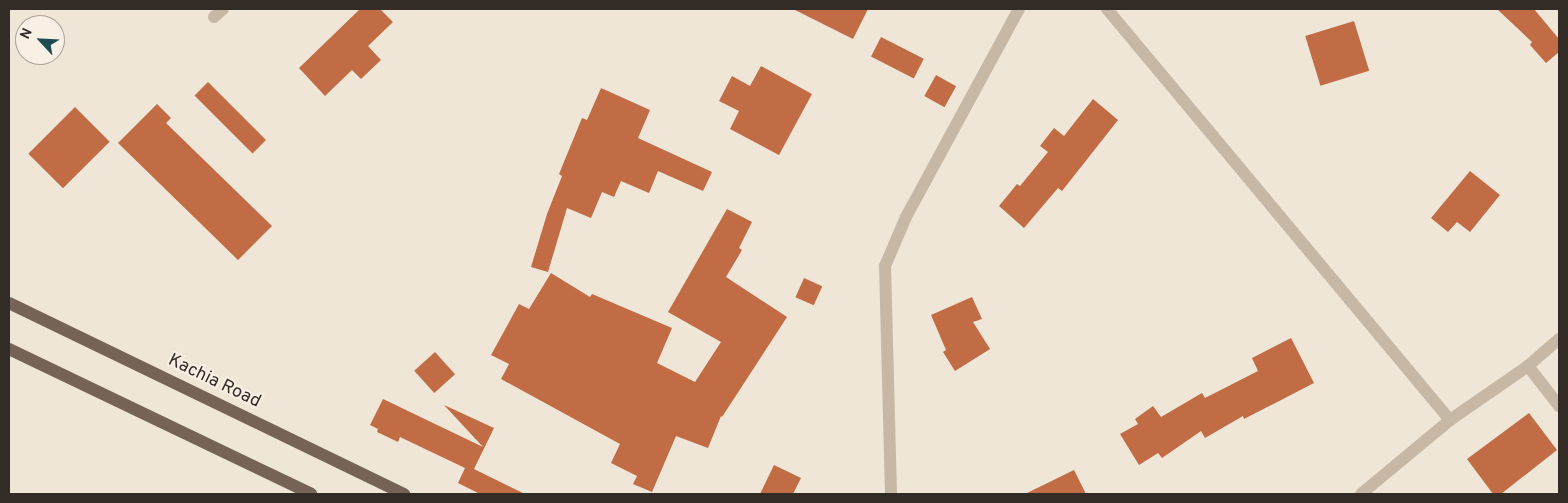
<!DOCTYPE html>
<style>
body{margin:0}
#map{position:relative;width:1568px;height:503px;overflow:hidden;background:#f0e6d8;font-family:Overpass,sans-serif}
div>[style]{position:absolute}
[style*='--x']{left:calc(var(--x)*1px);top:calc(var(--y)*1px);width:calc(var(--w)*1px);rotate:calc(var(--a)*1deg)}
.building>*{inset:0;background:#c16c45;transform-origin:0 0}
.minor>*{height:12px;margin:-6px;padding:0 6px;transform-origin:6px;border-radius:6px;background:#c7b7a5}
.primary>*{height:12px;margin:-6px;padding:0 6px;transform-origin:6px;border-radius:6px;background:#756357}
span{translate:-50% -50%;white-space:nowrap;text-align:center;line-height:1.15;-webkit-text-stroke:4px #f8f0e4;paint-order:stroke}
.street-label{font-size:18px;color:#332b26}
.frame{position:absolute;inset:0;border:10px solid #332b26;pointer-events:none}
.north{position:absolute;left:15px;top:15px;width:50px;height:50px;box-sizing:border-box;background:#f8f0e4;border:1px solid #a9a198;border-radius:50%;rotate:295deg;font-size:14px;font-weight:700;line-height:20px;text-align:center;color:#332b26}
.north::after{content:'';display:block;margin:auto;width:18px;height:22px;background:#1e4b52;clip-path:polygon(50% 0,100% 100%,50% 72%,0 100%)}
</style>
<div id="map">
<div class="building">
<div style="clip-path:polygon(360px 9px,380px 9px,393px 22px,368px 46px,381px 60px,361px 79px,352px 70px,325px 96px,299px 68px)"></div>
<div style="clip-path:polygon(793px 9px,868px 9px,853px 39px)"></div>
<div style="clip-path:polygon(1497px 9px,1534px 9px,1559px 39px,1559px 52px,1546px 63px,1530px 45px,1532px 42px)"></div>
<div style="left:1354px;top:21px;width:52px;height:51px;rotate:73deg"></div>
<div style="left:881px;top:37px;width:48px;height:22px;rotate:27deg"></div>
<div style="clip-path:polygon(761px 66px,812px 94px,779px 155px,730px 129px,739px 111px,719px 101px,732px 76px,750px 86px)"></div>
<div style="left:936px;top:75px;width:23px;height:24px;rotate:29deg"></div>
<div style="left:208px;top:82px;width:82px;height:19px;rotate:45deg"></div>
<div style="clip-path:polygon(601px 88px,650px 110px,638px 138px,712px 172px,703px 191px,658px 171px,649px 193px,621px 181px,614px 197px,602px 192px,591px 218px,567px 208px,548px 272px,531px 267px,547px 214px,562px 176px,559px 174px,582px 118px,587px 120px)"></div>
<div style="clip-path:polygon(1093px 99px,1118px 120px,1062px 191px,1058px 188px,1024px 228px,999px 206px,1017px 184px,1020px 186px,1048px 152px,1040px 146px,1054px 128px,1064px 136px)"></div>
<div style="clip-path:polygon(157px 104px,171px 118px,166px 123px,272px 226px,238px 260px,118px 143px)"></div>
<div style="left:75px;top:107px;width:49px;height:66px;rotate:45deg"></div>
<div style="clip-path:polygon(1470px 171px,1500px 195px,1470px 232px,1457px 222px,1448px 232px,1431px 218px)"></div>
<div style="clip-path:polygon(727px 209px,752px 222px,739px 248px,742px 250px,726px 277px,787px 317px,722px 417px,721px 416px,708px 448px,676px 436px,652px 492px,633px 484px,637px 476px,611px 463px,620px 444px,501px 379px,509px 364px,491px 355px,519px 304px,529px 309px,551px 273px,590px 297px,592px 294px,672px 328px,657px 363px,695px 382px,721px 342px,668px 312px)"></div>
<div style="left:804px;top:278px;width:20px;height:21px;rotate:24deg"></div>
<div style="clip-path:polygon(972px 297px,982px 319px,973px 322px,990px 349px,955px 371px,943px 352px,946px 350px,931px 315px)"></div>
<div style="clip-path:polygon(1291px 338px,1314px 383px,1244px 419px,1243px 416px,1205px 438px,1201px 431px,1162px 458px,1158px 453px,1139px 465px,1120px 434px,1138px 424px,1135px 419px,1153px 406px,1161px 417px,1202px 393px,1205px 398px,1258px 371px,1252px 358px)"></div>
<div style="left:435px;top:352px;width:30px;height:28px;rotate:48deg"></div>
<div style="clip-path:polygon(383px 399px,483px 447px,444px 405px,494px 428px,474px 469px,525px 494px,480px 494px,458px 483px,465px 468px,400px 437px,398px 442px,377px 432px,378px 429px,370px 425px)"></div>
<div style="clip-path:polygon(1529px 413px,1557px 450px,1501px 494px,1493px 494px,1467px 459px)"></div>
<div style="clip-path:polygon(774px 465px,801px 478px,793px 494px,760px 494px)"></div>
<div style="clip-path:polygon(1074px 470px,1086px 494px,1025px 494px)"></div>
</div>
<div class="minor">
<div style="--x:1107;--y:9;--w:535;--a:50.15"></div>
<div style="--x:214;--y:17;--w:12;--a:-42"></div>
<div style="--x:1528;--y:366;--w:51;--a:52.2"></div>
<div style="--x:891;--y:494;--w:228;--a:-91.5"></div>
<div style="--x:885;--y:266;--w:53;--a:-66.8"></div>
<div style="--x:906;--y:217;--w:237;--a:-61.5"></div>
<div style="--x:1361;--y:494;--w:116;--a:-39.7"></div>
<div style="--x:1450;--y:420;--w:95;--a:-34.7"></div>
<div style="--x:1528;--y:366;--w:41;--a:-41.1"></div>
</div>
<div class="primary">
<div style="--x:9;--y:303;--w:439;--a:25.8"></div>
<div style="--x:9;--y:349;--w:335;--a:25.6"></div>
</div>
<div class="street-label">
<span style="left:214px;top:382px;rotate:26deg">Kachia Road</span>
</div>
<div class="frame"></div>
<div class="north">N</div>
</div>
